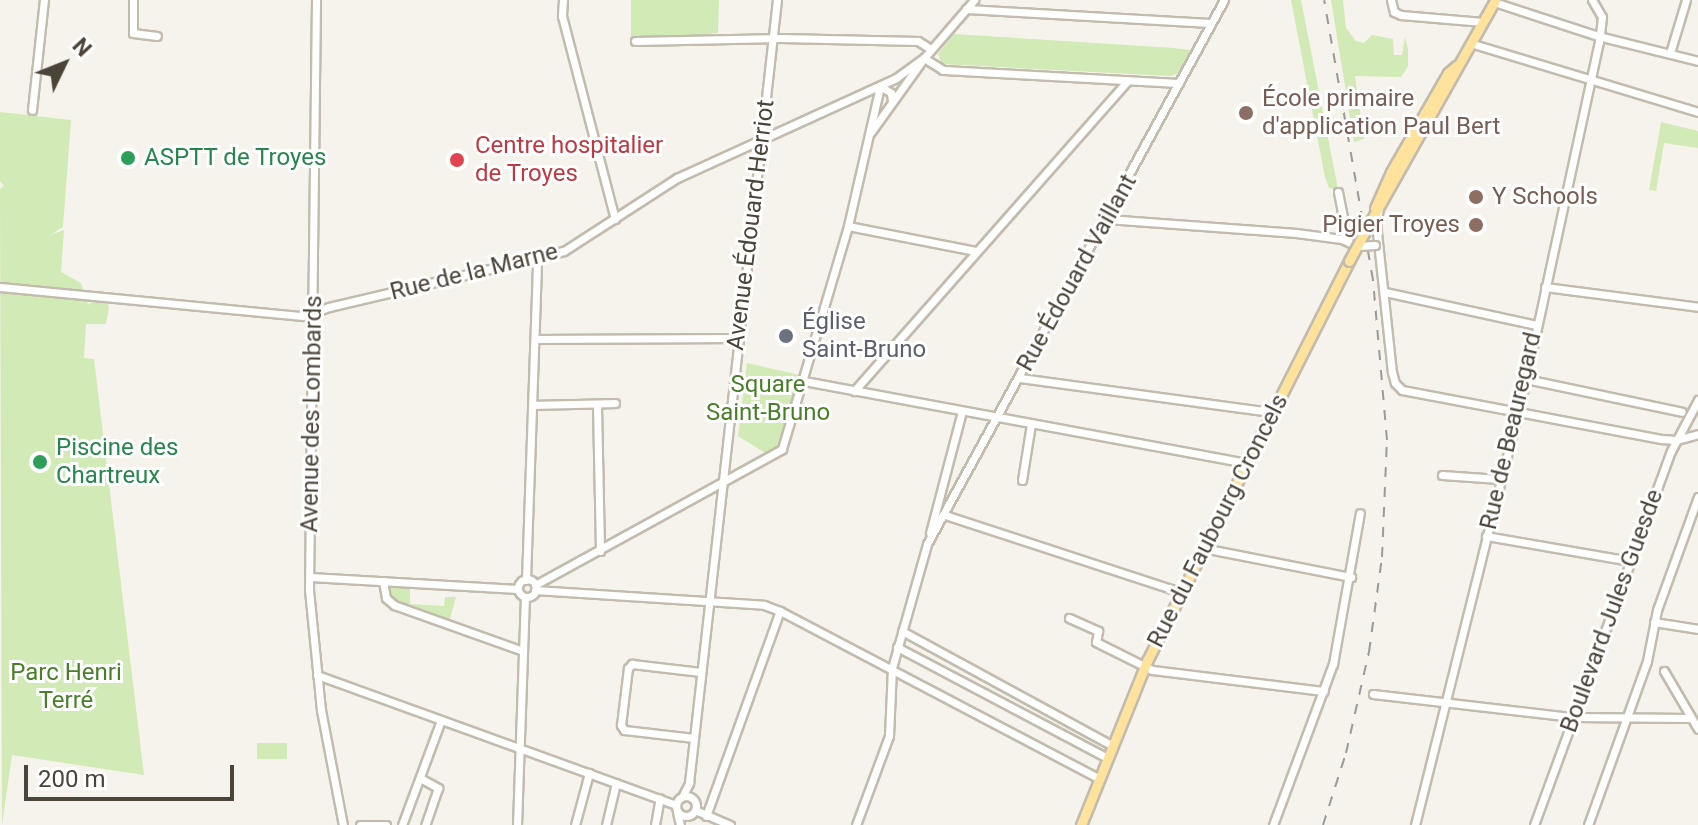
<!DOCTYPE html>
<meta charset="utf-8">
<style>
body{margin:0}
#map{position:relative;width:1698px;height:825px;overflow:hidden;background:#f6f3ec;font-family:Roboto,sans-serif}
div>[style]{position:absolute}
[style*='--x']{left:calc(var(--x)*1px);top:calc(var(--y)*1px);width:calc(var(--w)*1px);rotate:calc(var(--a)*1deg)}
.green>*{inset:0;background:#d2eab5;transform-origin:0 0}
.roads{filter:drop-shadow(2px 0 #c2bbae) drop-shadow(-2px 0 #c2bbae) drop-shadow(0 2px #c2bbae) drop-shadow(0 -2px #c2bbae)}
.minor>*{height:7px;margin:-3.5px;padding:0 3.5px;transform-origin:3.5px;border-radius:3.5px;background:#fff}
.minor>.ring{margin:-3.5px;padding:0;box-sizing:content-box;background:none;border:7px solid #fff;border-radius:50%}
.major>*{height:9px;margin:-4.5px;padding:0 4.5px;transform-origin:4.5px;border-radius:4.5px;background:#ffe39c}
.rail>*{height:2px;margin-top:-1px;transform-origin:0;background:repeating-linear-gradient(90deg,#9a9a9a 0 10px,transparent 0 20px)}
.bridges{filter:drop-shadow(2px 0 #c2bbae) drop-shadow(-2px 0 #c2bbae) drop-shadow(0 2px #c2bbae) drop-shadow(0 -2px #c2bbae)}
.minor-bridge>*{height:7px;margin:-3.5px;padding:0 3.5px;transform-origin:3.5px;border-radius:3.5px;background:#fff}
.major-bridge>*{height:9px;margin:-4.5px;padding:0 4.5px;transform-origin:4.5px;border-radius:4.5px;background:#ffe39c}
.dots>*{width:22px;height:22px;translate:-50% -50%;box-sizing:border-box;border:4px solid #fff;border-radius:50%}
span{translate:-50% -50%;white-space:nowrap;text-align:center;line-height:1.15;-webkit-text-stroke:6px #fff;paint-order:stroke}
.education-label{font-size:24px;color:#785e54}
.left{translate:0 -50%;text-align:left}
.right{translate:-100% -50%;text-align:right}
.health-label{font-size:24px;color:#be3a42}
.leisure-label{font-size:24px;color:#27864d}
.street-label{font-size:24px;color:#4b4439}
.worship-label{font-size:24px;color:#5b616d}
.park-label{font-size:24px;color:#4a7f2a}
.north{position:absolute;left:24px;top:24px;width:80px;height:80px;-webkit-text-stroke:6px #fff;paint-order:stroke;rotate:47deg;font-size:22px;font-weight:700;line-height:32px;text-align:center;color:#4b4439}
.north::after{content:'';display:block;margin:auto;width:28px;height:36px;background:#4b4439;clip-path:polygon(50% 0,100% 100%,50% 72%,0 100%)}
.scale{position:absolute;left:24px;top:765px;width:210px;height:36px;box-sizing:border-box;border:4px solid #4b4439;border-top:0;padding-left:10px;font-size:24px;line-height:28px;white-space:nowrap;color:#4b4439;-webkit-text-stroke:6px #fff;paint-order:stroke}
</style>
<div id="map">
<div class="green">
<div style="clip-path:polygon(631px 0,719px 0,718px 33px,631px 41px)"></div>
<div style="clip-path:polygon(1291px 0,1301px 0,1338px 189px,1329px 188px,1325px 177px)"></div>
<div style="clip-path:polygon(1331px 0,1343px 0,1346px 28px,1356px 41px,1364px 43px,1372px 35px,1393px 39px,1394px 55px,1402px 55px,1405px 37px,1408px 49px,1408px 66px,1401px 77px,1355px 76px,1364px 139px,1354px 142px)"></div>
<div style="clip-path:polygon(954px 34px,1174px 48px,1191px 50px,1179px 73px,1170px 76px,942px 64px,938px 54px)"></div>
<div style="clip-path:polygon(0 112px,71px 120px,63px 227px,50px 235px,64px 230px,61px 272px,81px 283px,88px 305px,93px 301px,107px 302px,109px 307px,106px 324px,86px 324px,84px 358px,94px 359px,144px 775px,12px 755px,2px 825px,0 189px,4px 186px,0 181px)"></div>
<div style="clip-path:polygon(1661px 122px,1698px 131px,1698px 148px,1664px 143px,1656px 191px,1649px 190px)"></div>
<div style="clip-path:polygon(747px 363px,800px 375px,780px 444px,767px 454px,738px 436px)"></div>
<div style="clip-path:polygon(388px 587px,410px 587px,410px 604px,444px 606px,445px 597px,456px 597px,449px 622px,420px 608px,418px 612px,403px 607px,388px 597px)"></div>
<div style="left:257px;top:743px;width:30px;height:16px"></div>
</div>
<div class="roads">
<div class="minor">
<div style="--x:133;--y:0;--w:33;--a:90"></div>
<div style="--x:133;--y:33;--w:24;--a:7"></div>
<div style="--x:316;--y:0;--w:590;--a:90.68"></div>
<div style="--x:309;--y:590;--w:121;--a:84.3"></div>
<div style="--x:321;--y:710;--w:117;--a:79.2"></div>
<div style="--x:563;--y:0;--w:16;--a:94"></div>
<div style="--x:562;--y:16;--w:210;--a:75.4"></div>
<div style="--x:1391;--y:0;--w:12;--a:76"></div>
<div style="--x:1394;--y:12;--w:8;--a:23"></div>
<div style="--x:1401;--y:15;--w:82;--a:4.9"></div>
<div style="--x:1494;--y:2;--w:109;--a:18.1"></div>
<div style="--x:1598;--y:36;--w:103;--a:14"></div>
<div style="--x:966;--y:9;--w:245;--a:3.3"></div>
<div style="--x:635;--y:41;--w:146;--a:-1.2"></div>
<div style="--x:781;--y:38;--w:137;--a:1.3"></div>
<div style="--x:918;--y:41;--w:15;--a:32"></div>
<div style="--x:1470;--y:43;--w:238;--a:16.8"></div>
<div style="--x:1670;--y:53;--w:55;--a:-73.2"></div>
<div style="--x:924;--y:58;--w:22;--a:32"></div>
<div style="--x:943;--y:70;--w:236;--a:3.2"></div>
<div style="--x:32;--y:110;--w:111;--a:-83.8"></div>
<div style="--x:871;--y:132;--w:91;--a:-54.4"></div>
<div style="--x:924;--y:58;--w:77;--a:-49.2"></div>
<div style="--x:1338;--y:192;--w:41;--a:78.7"></div>
<div style="--x:1346;--y:232;--w:8;--a:120"></div>
<div style="--x:1379;--y:208;--w:15;--a:101"></div>
<div style="--x:1376;--y:223;--w:150;--a:83.9"></div>
<div style="--x:1392;--y:372;--w:11;--a:75"></div>
<div style="--x:1395;--y:383;--w:10;--a:45"></div>
<div style="--x:1402;--y:390;--w:265;--a:10.7"></div>
<div style="--x:1662;--y:439;--w:14;--a:4"></div>
<div style="--x:1676;--y:440;--w:23;--a:-15"></div>
<div style="--x:1107;--y:219;--w:190;--a:4.2"></div>
<div style="--x:1296;--y:233;--w:46;--a:7.4"></div>
<div style="--x:1342;--y:239;--w:17;--a:25"></div>
<div style="--x:848;--y:226;--w:130;--a:11.1"></div>
<div style="--x:0;--y:287;--w:304;--a:5.5"></div>
<div style="--x:303;--y:316;--w:28;--a:-19"></div>
<div style="--x:329;--y:307;--w:214;--a:-13.3"></div>
<div style="--x:537;--y:258;--w:28;--a:-15"></div>
<div style="--x:564;--y:251;--w:135;--a:-32.9"></div>
<div style="--x:677;--y:178;--w:241;--a:-24.5"></div>
<div style="--x:896;--y:78;--w:34;--a:-36"></div>
<div style="--x:1545;--y:287;--w:154;--a:7.4"></div>
<div style="--x:1385;--y:292;--w:155;--a:12.3"></div>
<div style="--x:535;--y:339;--w:203;--a:-0.3"></div>
<div style="--x:1020;--y:378;--w:255;--a:7.7"></div>
<div style="--x:1526;--y:379;--w:159;--a:11.9"></div>
<div style="--x:804;--y:381;--w:450;--a:10.5"></div>
<div style="--x:854;--y:391;--w:414;--a:-48.6"></div>
<div style="--x:533;--y:405;--w:82;--a:-1.4"></div>
<div style="--x:597;--y:406;--w:145;--a:88.8"></div>
<div style="--x:1442;--y:475;--w:57;--a:4"></div>
<div style="--x:1022;--y:480;--w:57;--a:-80.9"></div>
<div style="--x:945;--y:515;--w:247;--a:18.1"></div>
<div style="--x:930;--y:533;--w:126;--a:-75.3"></div>
<div style="--x:1486;--y:536;--w:146;--a:9.8"></div>
<div style="--x:1203;--y:548;--w:151;--a:11.1"></div>
<div style="--x:310;--y:577;--w:208;--a:3.3"></div>
<div class="ring" style="left:518px;top:579px;width:11px;height:11px"></div>
<div style="--x:526;--y:580;--w:322;--a:-88"></div>
<div style="--x:383;--y:581;--w:17;--a:80"></div>
<div style="--x:386;--y:598;--w:11;--a:41"></div>
<div style="--x:394;--y:605;--w:137;--a:19.6"></div>
<div style="--x:535;--y:585;--w:282;--a:-28.8"></div>
<div style="--x:782;--y:449;--w:233;--a:-73.5"></div>
<div style="--x:848;--y:226;--w:144;--a:-77.1"></div>
<div style="--x:880;--y:86;--w:13;--a:32"></div>
<div style="--x:891;--y:93;--w:8;--a:83"></div>
<div style="--x:535;--y:590;--w:229;--a:3.7"></div>
<div style="--x:764;--y:605;--w:17;--a:21"></div>
<div style="--x:780;--y:611;--w:359;--a:27.7"></div>
<div style="--x:1069;--y:618;--w:32;--a:24"></div>
<div style="--x:1098;--y:631;--w:11;--a:100"></div>
<div style="--x:1096;--y:642;--w:63;--a:26.6"></div>
<div style="--x:1152;--y:670;--w:173;--a:7"></div>
<div style="--x:1654;--y:622;--w:45;--a:9"></div>
<div style="--x:902;--y:631;--w:238;--a:28.6"></div>
<div style="--x:897;--y:647;--w:236;--a:27.8"></div>
<div style="--x:1664;--y:671;--w:67;--a:59.6"></div>
<div style="--x:317;--y:675;--w:382;--a:19.9"></div>
<div style="--x:1373;--y:694;--w:201;--a:6.6"></div>
<div style="--x:1573;--y:717;--w:117;--a:0.5"></div>
<div style="--x:694;--y:738;--w:70;--a:-173.5"></div>
<div style="--x:624;--y:730;--w:6;--a:-121"></div>
<div style="--x:621;--y:725;--w:57;--a:-83"></div>
<div style="--x:628;--y:668;--w:6;--a:-45"></div>
<div style="--x:632;--y:664;--w:69;--a:6.6"></div>
<div style="--x:420;--y:778;--w:21;--a:29"></div>
<div style="--x:438;--y:788;--w:39;--a:109"></div>
<div class="ring" style="left:676px;top:796px;width:13px;height:13px"></div>
<div style="--x:682;--y:797;--w:16;--a:-63"></div>
<div style="--x:689;--y:783;--w:788;--a:-83.59"></div>
<div style="--x:695;--y:810;--w:38;--a:23"></div>
<div style="--x:677;--y:812;--w:13;--a:77"></div>
<div style="--x:706;--y:816;--w:218;--a:-70.2"></div>
<div style="--x:360;--y:825;--w:26;--a:0"></div>
<div style="--x:402;--y:825;--w:112;--a:-69.6"></div>
<div style="--x:517;--y:825;--w:228;--a:-88"></div>
<div style="--x:575;--y:825;--w:54;--a:-74.9"></div>
<div style="--x:606;--y:825;--w:43;--a:-76.6"></div>
<div style="--x:655;--y:825;--w:27;--a:-80"></div>
<div style="--x:856;--y:825;--w:95;--a:-69.7"></div>
<div style="--x:889;--y:736;--w:68;--a:-87.5"></div>
<div style="--x:892;--y:668;--w:129;--a:-74.2"></div>
<div style="--x:927;--y:544;--w:620;--a:-61.37"></div>
<div style="--x:1273;--y:825;--w:172;--a:-69.6"></div>
<div style="--x:1333;--y:664;--w:153;--a:-79.9"></div>
<div style="--x:1415;--y:825;--w:460;--a:-76"></div>
<div style="--x:1526;--y:379;--w:345;--a:-77.8"></div>
<div style="--x:1599;--y:42;--w:25;--a:-83"></div>
<div style="--x:1602;--y:17;--w:20;--a:-120"></div>
<div style="--x:1534;--y:825;--w:398;--a:-69.9"></div>
<div style="--x:1671;--y:451;--w:58;--a:-62.1"></div>
<div style="--x:1588;--y:825;--w:174;--a:-70.2"></div>
<div style="--x:1647;--y:661;--w:52;--a:-78.9"></div>
<div style="--x:1657;--y:610;--w:120;--a:-70.1"></div>
</div>
<div class="major">
<div style="--x:1375;--y:208;--w:39;--a:-66"></div>
<div style="--x:1391;--y:172;--w:114;--a:-60.1"></div>
<div style="--x:1448;--y:73;--w:11;--a:-41"></div>
<div style="--x:1369;--y:224;--w:257;--a:-60.6"></div>
<div style="--x:1081;--y:825;--w:177;--a:-68.1"></div>
<div style="--x:1147;--y:661;--w:448;--a:-63.2"></div>
</div>
</div>
<div class="rail">
<div style="--x:1323;--y:825;--w:76;--a:-72.3"></div>
<div style="--x:1346;--y:753;--w:104;--a:-77.2"></div>
<div style="--x:1369;--y:652;--w:96;--a:-82.2"></div>
<div style="--x:1382;--y:557;--w:117;--a:-87.6"></div>
<div style="--x:1387;--y:440;--w:161;--a:-95"></div>
<div style="--x:1373;--y:280;--w:284;--a:-99.9"></div>
</div>
<div class="bridges">
<div class="minor-bridge">
<div style="--x:1357;--y:246;--w:18;--a:-3"></div>
</div>
<div class="major-bridge">
<div style="--x:1349;--y:261;--w:42;--a:-61.6"></div>
</div>
</div>
<div class="dots">
<div style="left:1246px;top:113px;background:#8d6e63"></div>
<div style="left:128px;top:158px;background:#2e9e5b"></div>
<div style="left:457px;top:160px;background:#e0444e"></div>
<div style="left:1476px;top:197px;background:#8d6e63"></div>
<div style="left:1476px;top:225px;background:#8d6e63"></div>
<div style="left:786px;top:336px;background:#6b7280"></div>
<div style="left:40px;top:462px;background:#2e9e5b"></div>
</div>
<div class="education-label">
<span class="left" style="left:1262px;top:113px">École primaire<br>d'application Paul Bert</span>
<span class="left" style="left:1492px;top:197px">Y Schools</span>
<span class="right" style="left:1460px;top:225px">Pigier Troyes</span>
</div>
<div class="health-label">
<span class="left" style="left:475px;top:160px">Centre hospitalier<br>de Troyes</span>
</div>
<div class="leisure-label">
<span class="left" style="left:144px;top:158px">ASPTT de Troyes</span>
<span class="left" style="left:56px;top:462px">Piscine des<br>Chartreux</span>
</div>
<div class="street-label">
<span style="left:751px;top:225px;rotate:-83deg">Avenue Édouard Herriot</span>
<span style="left:474px;top:272px;rotate:-14deg">Rue de la Marne</span>
<span style="left:1077px;top:273px;rotate:-61deg">Rue Édouard Vaillant</span>
<span style="left:312px;top:414px;rotate:-89deg">Avenue des Lombards</span>
<span style="left:1511px;top:431px;rotate:-77deg">Rue de Beauregard</span>
<span style="left:1218px;top:521px;rotate:-63deg">Rue du Faubourg Croncels</span>
<span style="left:1612px;top:611px;rotate:-70deg">Boulevard Jules Guesde</span>
</div>
<div class="worship-label">
<span class="left" style="left:802px;top:336px">Église<br>Saint-Bruno</span>
</div>
<div class="park-label">
<span style="left:768px;top:399px">Square<br>Saint-Bruno</span>
<span style="left:66px;top:687px">Parc Henri<br>Terré</span>
</div>
<div class="north">N</div>
<div class="scale">200 m</div>
</div>
